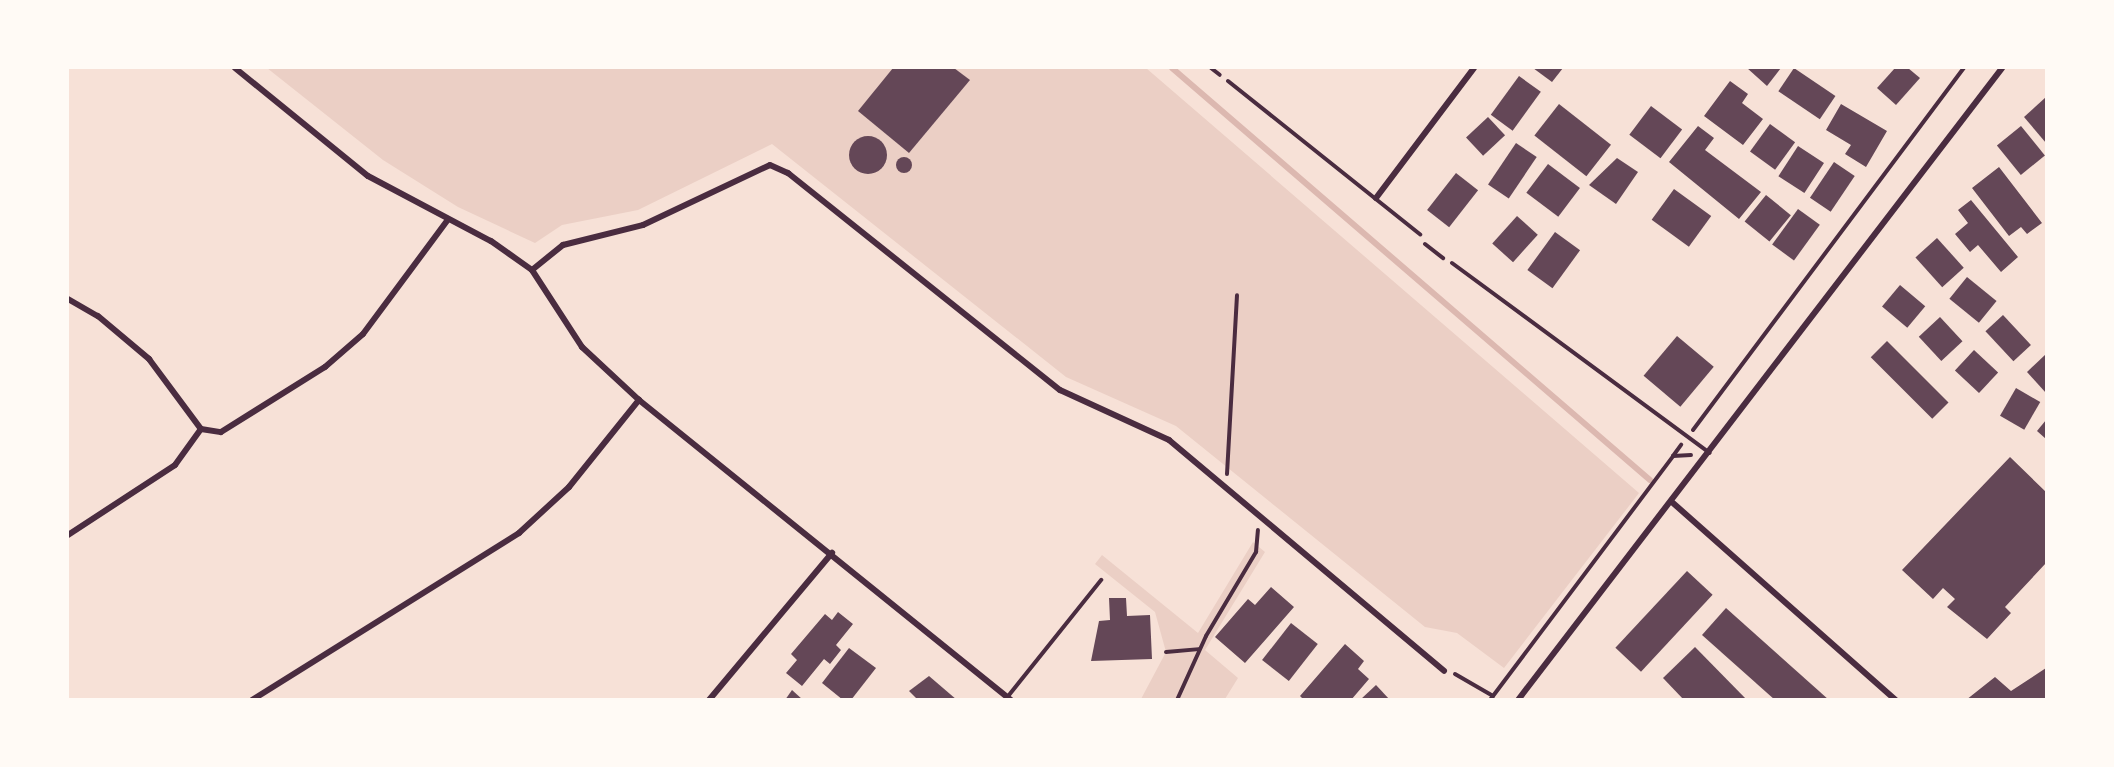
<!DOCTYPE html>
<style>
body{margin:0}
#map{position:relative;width:2114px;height:767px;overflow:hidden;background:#f7e1d7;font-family:Jost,sans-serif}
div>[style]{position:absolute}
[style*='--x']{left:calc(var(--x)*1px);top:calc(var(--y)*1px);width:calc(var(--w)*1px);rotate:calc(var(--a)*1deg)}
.green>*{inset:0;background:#ebcfc5}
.stream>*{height:6px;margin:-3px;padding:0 3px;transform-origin:3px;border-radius:3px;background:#dcb8b0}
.building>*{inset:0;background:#644757;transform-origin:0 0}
.round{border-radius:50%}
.path>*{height:4px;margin:-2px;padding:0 2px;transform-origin:2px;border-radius:2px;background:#4a2c40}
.service>*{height:4px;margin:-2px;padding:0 2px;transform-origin:2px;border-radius:2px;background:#4a2c40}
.minor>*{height:6px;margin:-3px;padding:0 3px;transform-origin:3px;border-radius:3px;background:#4a2c40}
span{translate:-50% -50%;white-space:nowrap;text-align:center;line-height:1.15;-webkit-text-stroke:6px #fffaf5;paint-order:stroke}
.frame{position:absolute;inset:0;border:69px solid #fffaf5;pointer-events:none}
</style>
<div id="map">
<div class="green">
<div style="clip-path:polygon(267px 68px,1146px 68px,1639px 493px,1504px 668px,1457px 633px,1425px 627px,1176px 426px,1066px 377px,772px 144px,638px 210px,562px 225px,535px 243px,458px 207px,383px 160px)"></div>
<div style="clip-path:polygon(1253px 542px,1265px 552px,1205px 650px,1238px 678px,1225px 699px,1141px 699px,1166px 652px,1155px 612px,1095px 564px,1102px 555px,1198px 633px)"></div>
</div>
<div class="stream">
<div style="--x:1172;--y:68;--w:631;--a:40.76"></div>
</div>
<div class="building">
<div style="clip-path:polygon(893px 68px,954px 68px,970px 80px,909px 153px,858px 111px)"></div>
<div style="clip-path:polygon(1533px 68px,1563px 68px,1552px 82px)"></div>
<div style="clip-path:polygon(1747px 68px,1781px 68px,1767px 86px)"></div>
<div style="left:1794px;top:68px;width:50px;height:28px;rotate:34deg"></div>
<div style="clip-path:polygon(1895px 68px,1908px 68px,1920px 78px,1896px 105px,1877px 88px)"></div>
<div style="left:1519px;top:76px;width:27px;height:48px;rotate:36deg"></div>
<div style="clip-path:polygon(1730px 81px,1748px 94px,1742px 103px,1763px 119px,1743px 145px,1704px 116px)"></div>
<div style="clip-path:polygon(2046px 97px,2046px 143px,2024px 117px)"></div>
<div style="left:1559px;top:104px;width:66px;height:40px;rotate:38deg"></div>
<div style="clip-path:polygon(1841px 104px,1887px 131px,1866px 167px,1845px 154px,1851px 145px,1826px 130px)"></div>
<div style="left:1651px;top:106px;width:39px;height:36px;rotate:37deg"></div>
<div style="left:1488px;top:117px;width:25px;height:30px;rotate:47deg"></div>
<div style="left:1770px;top:124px;width:31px;height:34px;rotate:36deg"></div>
<div style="clip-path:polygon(1698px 126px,1714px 138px,1705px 150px,1761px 192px,1739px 219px,1669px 162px)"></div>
<div style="left:2021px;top:126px;width:38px;height:31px;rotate:51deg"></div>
<div class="round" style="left:849px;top:136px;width:38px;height:38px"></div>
<div style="left:1516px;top:143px;width:25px;height:50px;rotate:34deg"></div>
<div style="left:1798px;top:146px;width:31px;height:36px;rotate:33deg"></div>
<div class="round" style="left:896px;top:157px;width:16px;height:16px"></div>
<div style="clip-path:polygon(1617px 158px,1638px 172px,1616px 204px,1589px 185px)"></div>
<div style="left:1834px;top:162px;width:25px;height:43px;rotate:34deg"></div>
<div style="left:1548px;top:164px;width:40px;height:36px;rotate:37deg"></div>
<div style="clip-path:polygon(1999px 167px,2042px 223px,2027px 234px,2021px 227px,2009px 236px,1972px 188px)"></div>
<div style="left:1456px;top:173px;width:28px;height:47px;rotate:38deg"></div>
<div style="left:1674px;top:189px;width:46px;height:38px;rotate:36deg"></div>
<div style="left:1766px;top:195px;width:32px;height:34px;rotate:39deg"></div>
<div style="clip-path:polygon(1971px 200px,2018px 257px,2001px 272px,1978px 245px,1970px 252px,1955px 234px,1968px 223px,1958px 210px)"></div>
<div style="left:1798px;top:209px;width:27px;height:44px;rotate:36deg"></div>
<div style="left:1517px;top:216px;width:28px;height:37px;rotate:42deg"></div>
<div style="left:1555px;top:232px;width:31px;height:47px;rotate:36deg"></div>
<div style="left:1937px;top:238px;width:40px;height:29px;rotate:48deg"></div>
<div style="left:1967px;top:277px;width:38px;height:28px;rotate:39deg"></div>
<div style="left:1900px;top:285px;width:33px;height:28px;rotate:40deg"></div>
<div style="left:2003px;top:315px;width:41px;height:24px;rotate:47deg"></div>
<div style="left:1940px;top:317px;width:33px;height:29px;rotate:47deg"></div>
<div style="left:1677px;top:336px;width:48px;height:52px;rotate:40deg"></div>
<div style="left:1887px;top:341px;width:87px;height:23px;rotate:45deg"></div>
<div style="left:1974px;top:350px;width:33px;height:28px;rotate:43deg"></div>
<div style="clip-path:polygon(2046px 354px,2046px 393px,2027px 372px)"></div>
<div style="left:2016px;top:388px;width:28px;height:32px;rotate:30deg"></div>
<div style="clip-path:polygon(2046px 420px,2046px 439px,2037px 431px)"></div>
<div style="clip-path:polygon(2010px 457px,2046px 492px,2046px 563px,2005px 607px,2011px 613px,1987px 639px,1947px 607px,1955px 599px,1943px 588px,1933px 599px,1902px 570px)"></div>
<div style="left:1687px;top:571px;width:35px;height:105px;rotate:43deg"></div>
<div style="clip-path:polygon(1271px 587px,1294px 607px,1245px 663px,1215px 637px,1248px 599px,1255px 605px)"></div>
<div style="clip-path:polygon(1109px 598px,1126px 598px,1127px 616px,1150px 615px,1152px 659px,1091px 661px,1099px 621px,1110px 620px)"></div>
<div style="clip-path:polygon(1726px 608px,1829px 700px,1775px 700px,1702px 635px)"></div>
<div style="clip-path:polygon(838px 612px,853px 624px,836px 645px,841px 650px,830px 664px,824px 659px,802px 686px,786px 673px,797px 660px,791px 654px,825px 614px,832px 620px)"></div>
<div style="left:1291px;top:623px;width:34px;height:47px;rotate:38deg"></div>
<div style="clip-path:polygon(1345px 644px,1364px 661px,1358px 669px,1369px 679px,1351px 700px,1304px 700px,1300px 696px)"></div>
<div style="clip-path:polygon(1695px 647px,1747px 700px,1684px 700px,1663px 678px)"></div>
<div style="clip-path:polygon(849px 648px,876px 668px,851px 700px,843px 700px,822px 683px)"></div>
<div style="clip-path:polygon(2046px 668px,2046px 700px,1966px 700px,1995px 677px,2011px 691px)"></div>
<div style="clip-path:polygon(929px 676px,957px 700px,918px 700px,909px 691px)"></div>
<div style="clip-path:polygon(1376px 685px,1390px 700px,1360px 700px)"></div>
<div style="clip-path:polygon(792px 690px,803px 700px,785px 700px)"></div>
</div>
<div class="path">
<div style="--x:1425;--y:244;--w:23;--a:38"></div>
<div style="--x:1693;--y:430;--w:452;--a:-53.2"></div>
<div style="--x:1673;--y:456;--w:14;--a:-54"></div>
<div style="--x:1227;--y:474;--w:179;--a:-86.8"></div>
<div style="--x:1166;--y:652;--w:33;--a:-5"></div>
<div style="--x:1455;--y:674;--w:44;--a:30.1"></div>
<div style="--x:1177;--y:700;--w:70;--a:-65.6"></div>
<div style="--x:1206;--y:636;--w:98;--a:-59.2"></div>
<div style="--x:1256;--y:552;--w:22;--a:-85"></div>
<div style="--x:1490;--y:700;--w:305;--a:-53.1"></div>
<div style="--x:1673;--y:456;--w:18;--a:-3"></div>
</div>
<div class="service">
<div style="--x:1211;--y:68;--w:11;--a:38"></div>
<div style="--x:1228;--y:81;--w:246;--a:38.6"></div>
<div style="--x:1452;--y:263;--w:320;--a:36.4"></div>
<div style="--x:1005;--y:700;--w:154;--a:-51.3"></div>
</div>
<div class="minor">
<div style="--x:235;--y:68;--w:171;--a:39.1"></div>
<div style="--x:368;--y:176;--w:139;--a:27.9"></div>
<div style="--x:491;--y:241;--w:50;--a:35.3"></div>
<div style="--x:532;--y:270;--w:92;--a:57"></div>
<div style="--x:582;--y:347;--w:78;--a:42.9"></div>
<div style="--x:639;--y:400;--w:478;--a:38.9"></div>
<div style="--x:1376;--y:198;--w:163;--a:-53"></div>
<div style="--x:532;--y:270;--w:40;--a:-39"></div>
<div style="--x:563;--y:245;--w:82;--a:-14"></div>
<div style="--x:643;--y:225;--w:140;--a:-25.3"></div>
<div style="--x:770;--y:165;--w:20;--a:24"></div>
<div style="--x:788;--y:173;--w:348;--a:38.6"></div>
<div style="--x:1060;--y:390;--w:120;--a:24.6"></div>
<div style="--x:1169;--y:440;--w:359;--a:40"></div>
<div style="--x:68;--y:299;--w:34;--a:30"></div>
<div style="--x:98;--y:316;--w:67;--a:40.1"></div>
<div style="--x:149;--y:359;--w:87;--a:53.4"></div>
<div style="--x:201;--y:429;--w:20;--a:9"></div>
<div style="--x:221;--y:432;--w:123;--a:-32"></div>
<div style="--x:325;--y:367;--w:50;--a:-41"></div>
<div style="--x:363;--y:334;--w:141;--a:-53.4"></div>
<div style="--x:1673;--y:503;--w:298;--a:41.5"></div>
<div style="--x:68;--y:535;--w:128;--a:-33.2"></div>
<div style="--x:175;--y:465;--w:44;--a:-54.2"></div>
<div style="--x:252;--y:700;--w:315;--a:-32"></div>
<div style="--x:519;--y:533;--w:68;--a:-42.6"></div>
<div style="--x:569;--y:487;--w:112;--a:-51.2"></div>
<div style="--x:709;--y:700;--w:192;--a:-50.1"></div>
<div style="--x:1518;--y:700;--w:796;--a:-52.55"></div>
</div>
<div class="frame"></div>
</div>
